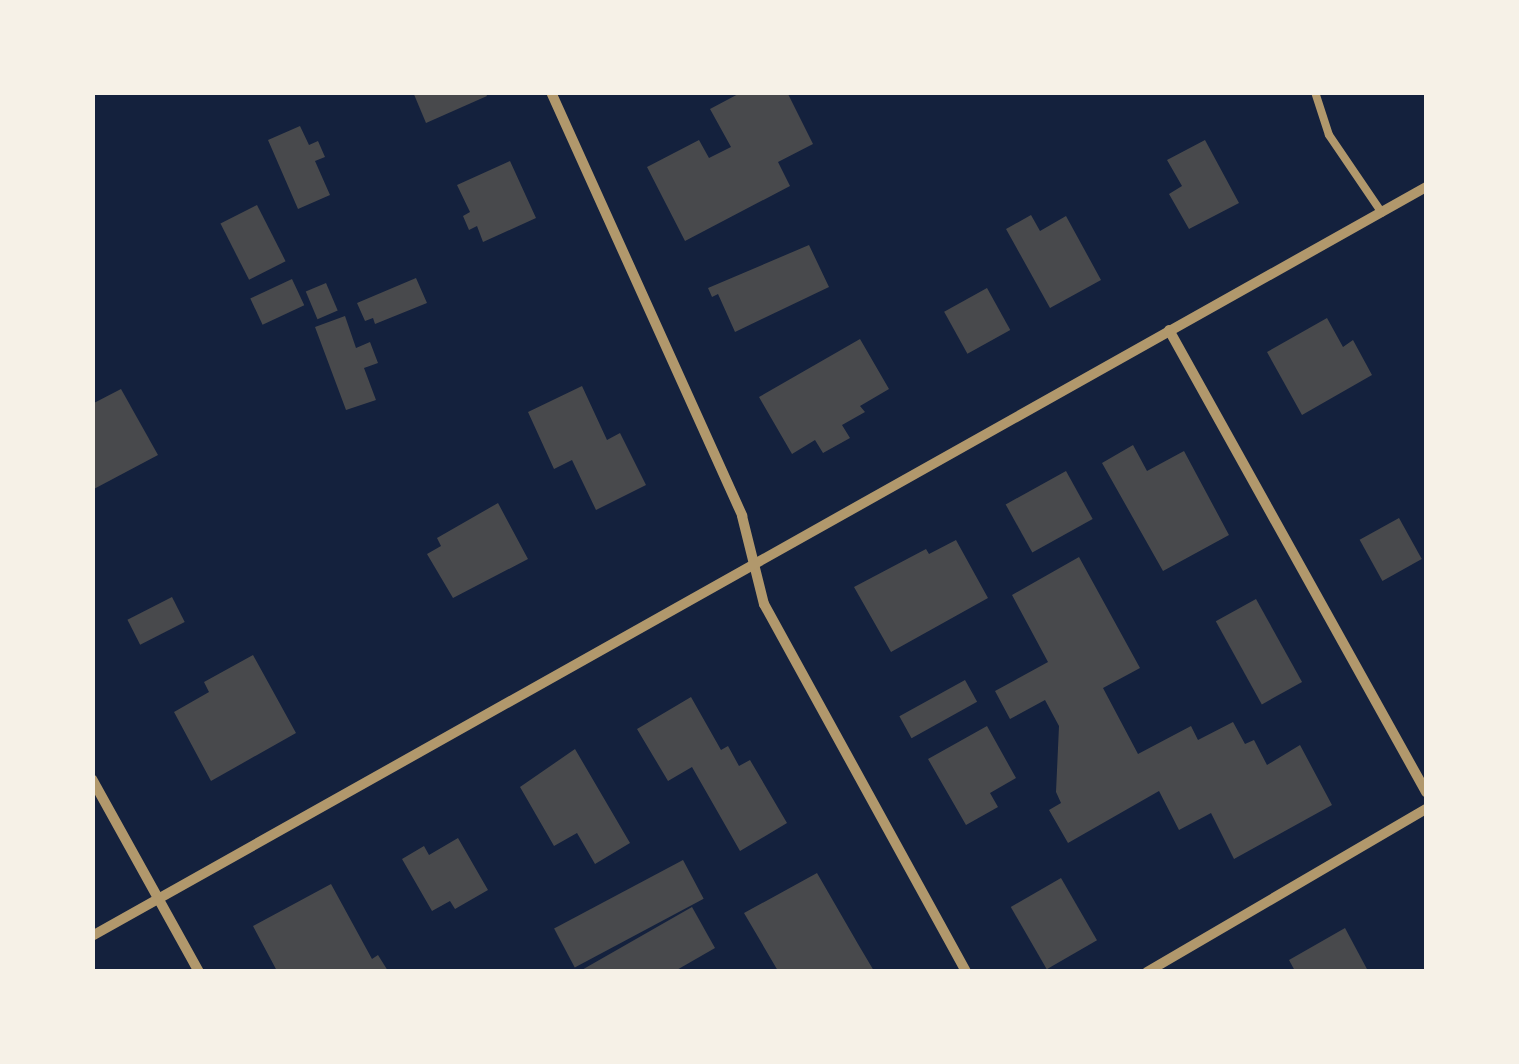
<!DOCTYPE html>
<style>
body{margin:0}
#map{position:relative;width:1519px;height:1064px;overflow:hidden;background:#14213d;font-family:Poppins,sans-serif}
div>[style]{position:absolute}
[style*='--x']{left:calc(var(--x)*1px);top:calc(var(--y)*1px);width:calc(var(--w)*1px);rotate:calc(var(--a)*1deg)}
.building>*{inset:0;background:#48494c;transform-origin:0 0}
.service>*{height:8px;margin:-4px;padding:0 4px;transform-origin:4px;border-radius:4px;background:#b1986c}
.minor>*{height:10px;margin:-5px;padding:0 5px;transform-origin:5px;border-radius:5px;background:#b1986c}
span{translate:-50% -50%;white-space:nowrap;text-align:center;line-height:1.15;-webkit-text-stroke:9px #f6f1e7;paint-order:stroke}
.frame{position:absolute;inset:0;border:95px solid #f6f1e7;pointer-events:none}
</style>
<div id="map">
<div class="building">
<div style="clip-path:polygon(413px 92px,485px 92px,487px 96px,426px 123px)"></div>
<div style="clip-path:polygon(742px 92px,787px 92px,813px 144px,778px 162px,790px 186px,685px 241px,647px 167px,699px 140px,709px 158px,731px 147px,710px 109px)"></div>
<div style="clip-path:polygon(300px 126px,309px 145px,318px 141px,325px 157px,315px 161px,330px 195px,298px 209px,268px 140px)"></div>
<div style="clip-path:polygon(1205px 140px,1239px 203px,1189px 229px,1169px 194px,1182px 186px,1167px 160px)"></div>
<div style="clip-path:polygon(510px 161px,536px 218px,483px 242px,477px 226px,469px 230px,463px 216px,470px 212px,457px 185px)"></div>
<div style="left:257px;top:205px;width:63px;height:41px;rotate:63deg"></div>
<div style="clip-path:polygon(1031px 215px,1040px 231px,1066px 216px,1101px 280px,1050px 308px,1006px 229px)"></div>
<div style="clip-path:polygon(809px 245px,829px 287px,735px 332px,718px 294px,712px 297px,708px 288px)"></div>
<div style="clip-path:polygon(416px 278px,427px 303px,375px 324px,373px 318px,365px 321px,357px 303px)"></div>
<div style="left:292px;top:279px;width:29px;height:46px;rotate:65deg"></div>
<div style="left:326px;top:283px;width:30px;height:22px;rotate:67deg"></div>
<div style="left:987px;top:288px;width:48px;height:49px;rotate:61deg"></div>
<div style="clip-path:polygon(345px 316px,356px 348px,370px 342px,378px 363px,364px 368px,376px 400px,346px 410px,315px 327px)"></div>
<div style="clip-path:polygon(1327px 318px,1343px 347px,1353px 340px,1372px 375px,1302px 415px,1267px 352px)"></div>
<div style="clip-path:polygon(860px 339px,889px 389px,860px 406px,865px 412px,842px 425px,850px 438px,823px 453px,815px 440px,792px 454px,759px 397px)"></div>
<div style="clip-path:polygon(582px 386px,607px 440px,620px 433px,646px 485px,596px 510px,572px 460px,554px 469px,528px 412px)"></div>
<div style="clip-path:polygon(121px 389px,158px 455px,92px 490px,92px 404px)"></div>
<div style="clip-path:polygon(1133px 445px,1147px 471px,1184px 451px,1229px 535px,1163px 571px,1102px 463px)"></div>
<div style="left:1066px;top:471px;width:55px;height:69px;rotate:61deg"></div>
<div style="clip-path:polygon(498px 503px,528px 559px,453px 598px,427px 554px,441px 546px,437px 538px)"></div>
<div style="left:1399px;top:518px;width:47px;height:45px;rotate:61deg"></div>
<div style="clip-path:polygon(956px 540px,988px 598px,891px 652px,854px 587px,926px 549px,929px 554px)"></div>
<div style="clip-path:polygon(1079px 557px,1140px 668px,1103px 688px,1138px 754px,1191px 726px,1198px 740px,1233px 722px,1245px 744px,1254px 740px,1267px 765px,1300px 745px,1332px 805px,1234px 859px,1211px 813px,1179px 830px,1159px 791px,1068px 843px,1049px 810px,1061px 803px,1056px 792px,1059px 726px,1045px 700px,1010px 719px,995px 691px,1048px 662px,1012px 595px)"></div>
<div style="left:172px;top:597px;width:28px;height:50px;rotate:63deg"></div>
<div style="left:1256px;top:599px;width:95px;height:46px;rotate:61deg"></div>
<div style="clip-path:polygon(253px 655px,296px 733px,211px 781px,174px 712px,209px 692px,204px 682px)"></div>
<div style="left:965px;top:680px;width:25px;height:75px;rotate:61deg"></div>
<div style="clip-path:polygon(691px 697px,721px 750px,728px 746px,739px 766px,750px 760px,787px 823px,740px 851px,692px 767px,668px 781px,637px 729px)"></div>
<div style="clip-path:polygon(987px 726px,1016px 778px,990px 793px,998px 807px,966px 825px,928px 759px)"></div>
<div style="clip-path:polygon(575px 749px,630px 843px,595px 864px,577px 833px,554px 846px,520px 787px)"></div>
<div style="clip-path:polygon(458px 838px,488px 890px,455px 909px,450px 901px,432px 911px,402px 859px,424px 846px,429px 855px)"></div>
<div style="left:683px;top:860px;width:44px;height:146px;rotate:62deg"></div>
<div style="clip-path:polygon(817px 873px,858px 944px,874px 971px,778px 971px,744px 913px)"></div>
<div style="left:1061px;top:878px;width:72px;height:58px;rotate:60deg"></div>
<div style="clip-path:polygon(331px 884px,372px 959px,378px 955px,388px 971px,277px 971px,253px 926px)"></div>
<div style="clip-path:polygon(692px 907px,715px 948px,675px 971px,580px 971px)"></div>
<div style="clip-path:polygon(1345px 928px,1368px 971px,1295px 971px,1289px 960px)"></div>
</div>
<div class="service">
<div style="--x:1315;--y:92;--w:45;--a:72"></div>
<div style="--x:1329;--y:135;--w:94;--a:55.8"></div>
</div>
<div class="minor">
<div style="--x:551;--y:92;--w:465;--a:65.7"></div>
<div style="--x:742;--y:516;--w:91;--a:76"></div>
<div style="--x:764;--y:604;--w:420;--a:61.2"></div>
<div style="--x:1169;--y:330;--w:529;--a:60.91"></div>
<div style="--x:92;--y:779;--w:221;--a:61"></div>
<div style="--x:92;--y:936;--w:1530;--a:-29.31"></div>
<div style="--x:1147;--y:972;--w:323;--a:-30.3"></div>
</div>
<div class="frame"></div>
</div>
